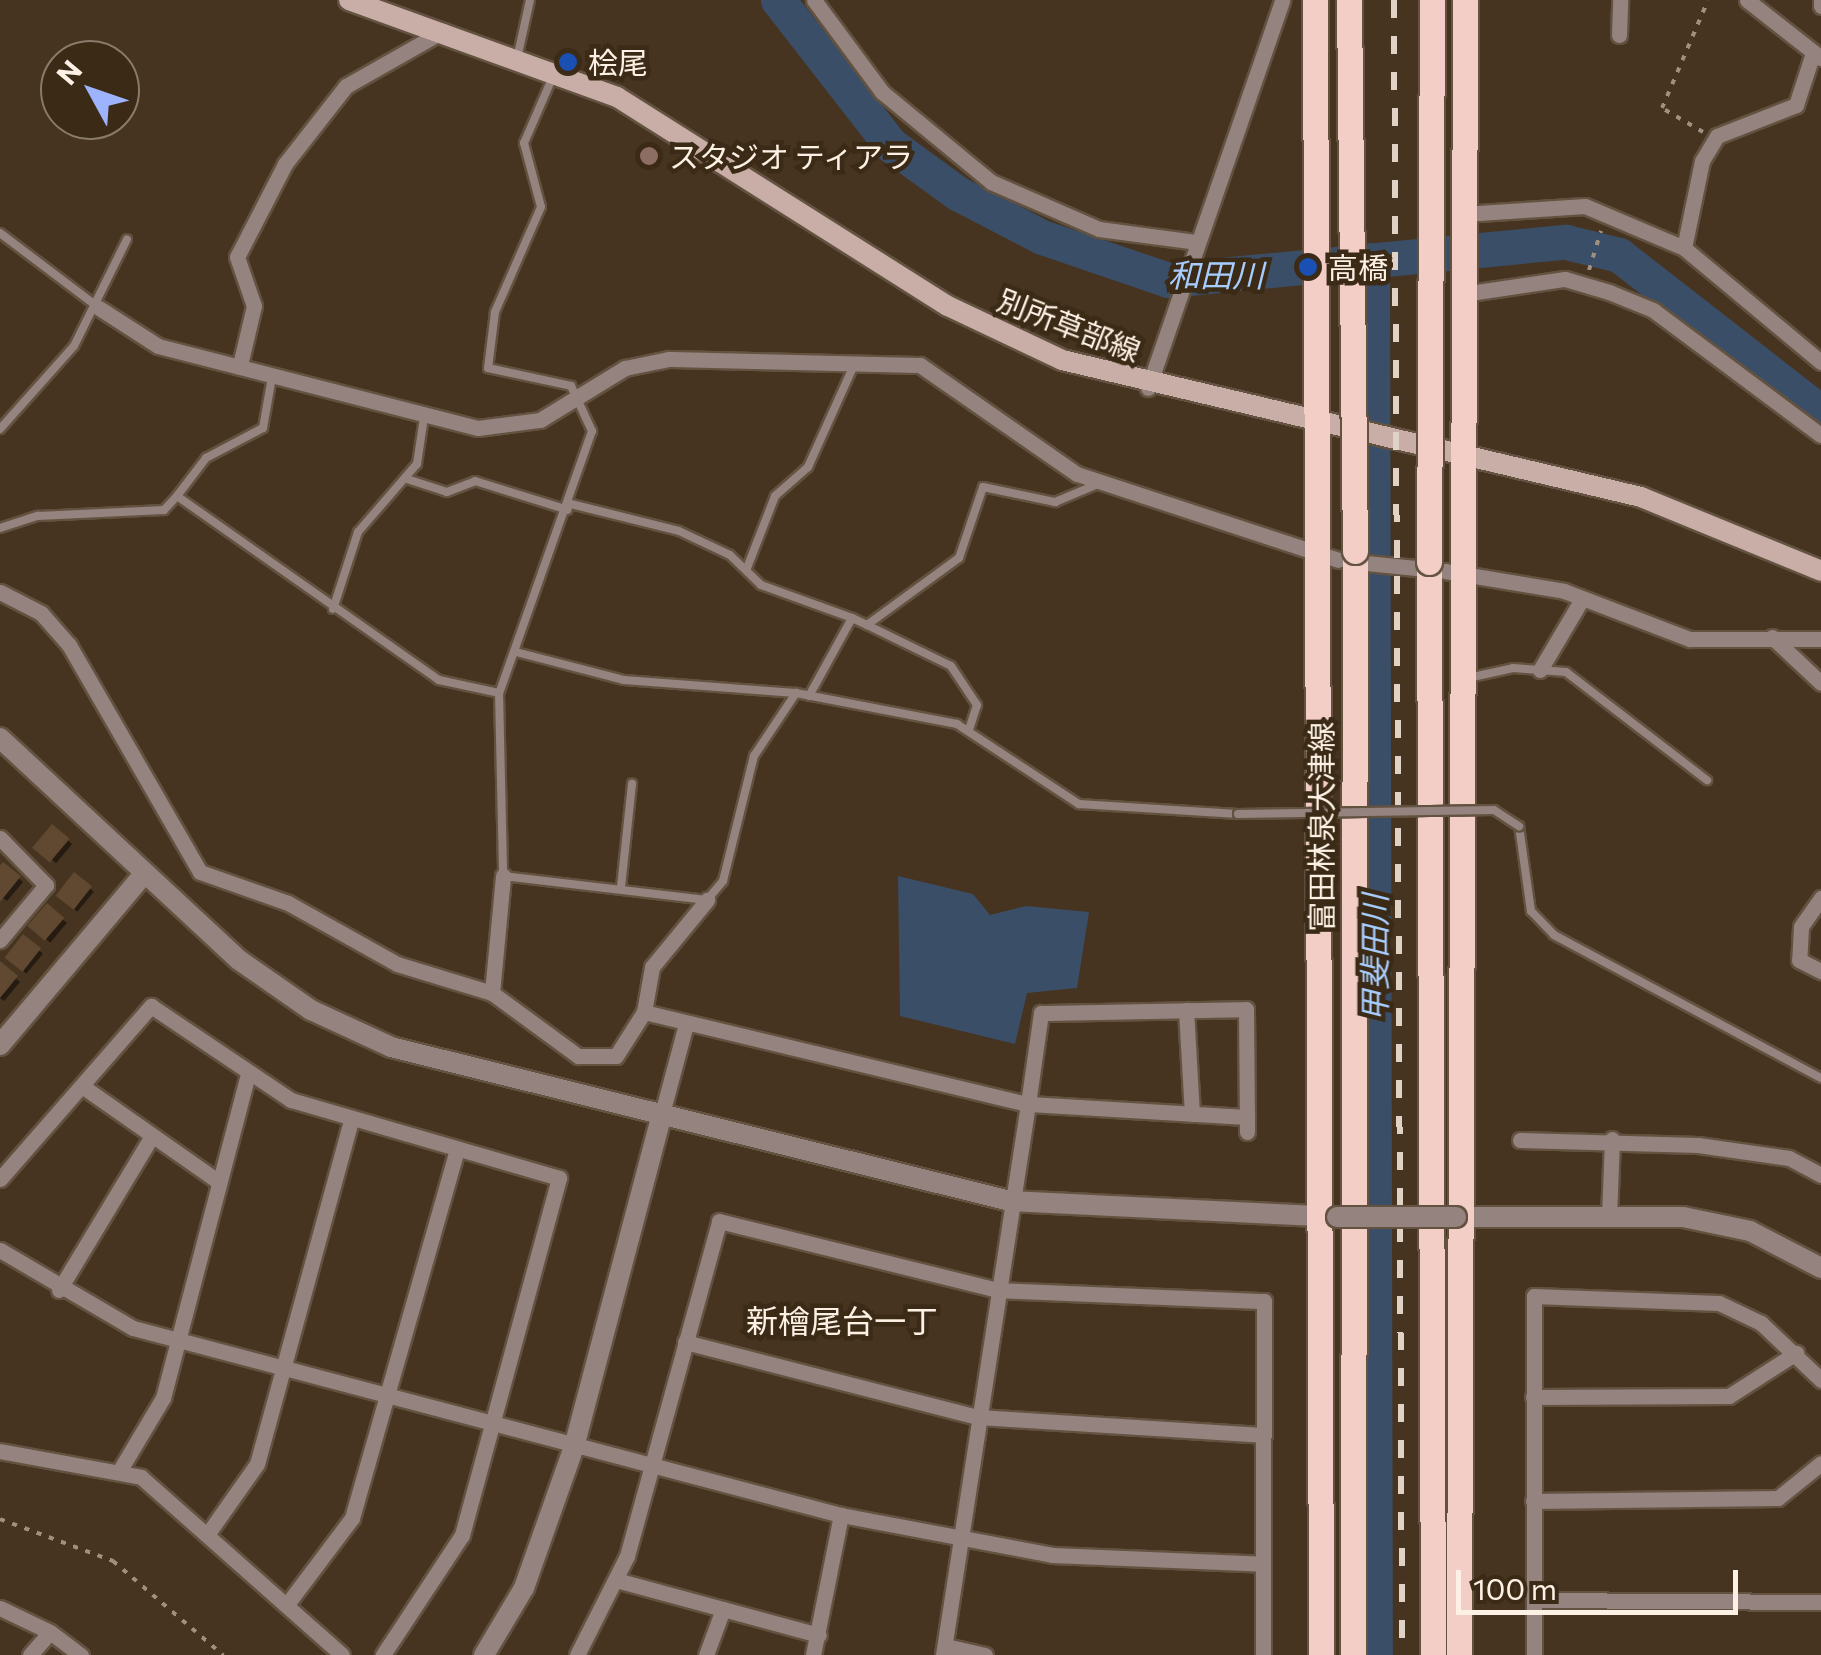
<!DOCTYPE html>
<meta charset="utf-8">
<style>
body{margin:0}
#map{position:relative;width:1821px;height:1655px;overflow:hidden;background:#463420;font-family:Commissioner,"Noto Sans JP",sans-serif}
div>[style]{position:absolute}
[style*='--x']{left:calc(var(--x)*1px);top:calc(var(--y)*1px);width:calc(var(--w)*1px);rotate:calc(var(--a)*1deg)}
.water>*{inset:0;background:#3a4e67}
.shadow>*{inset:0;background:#0007;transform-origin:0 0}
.river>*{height:35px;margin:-17.5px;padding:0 17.5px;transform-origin:17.5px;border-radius:17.5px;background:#3a4e67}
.building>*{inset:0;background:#604930;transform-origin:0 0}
.path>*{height:4px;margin-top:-2px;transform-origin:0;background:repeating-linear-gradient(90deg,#9f9080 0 5px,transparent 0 13px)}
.roads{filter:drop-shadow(2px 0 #635240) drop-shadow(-2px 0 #635240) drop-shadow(0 2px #635240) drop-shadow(0 -2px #635240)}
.service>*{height:8px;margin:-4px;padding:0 4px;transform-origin:4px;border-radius:4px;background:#95837f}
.minor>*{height:15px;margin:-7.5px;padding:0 7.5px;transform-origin:7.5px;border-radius:7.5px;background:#95837f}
.tertiary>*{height:20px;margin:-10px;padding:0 10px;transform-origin:10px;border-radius:10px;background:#95837f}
.secondary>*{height:20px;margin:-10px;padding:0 10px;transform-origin:10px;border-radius:10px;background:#c9aea7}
.primary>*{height:25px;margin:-12.5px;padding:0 12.5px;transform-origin:12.5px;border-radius:12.5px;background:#f2cec6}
.rail>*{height:6px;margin-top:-3px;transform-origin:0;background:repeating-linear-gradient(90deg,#e0d3c6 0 18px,transparent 0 36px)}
.bridges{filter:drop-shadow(2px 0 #635240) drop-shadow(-2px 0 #635240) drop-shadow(0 2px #635240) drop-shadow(0 -2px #635240)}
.service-bridge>*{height:8px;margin:-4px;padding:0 4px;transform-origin:4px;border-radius:4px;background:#95837f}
.tertiary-bridge>*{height:20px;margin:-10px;padding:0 10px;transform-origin:10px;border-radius:10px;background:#95837f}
.primary-bridge>*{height:25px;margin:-12.5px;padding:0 12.5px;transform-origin:12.5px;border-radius:12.5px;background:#f2cec6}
.dots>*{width:28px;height:28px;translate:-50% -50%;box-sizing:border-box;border:5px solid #3b2a16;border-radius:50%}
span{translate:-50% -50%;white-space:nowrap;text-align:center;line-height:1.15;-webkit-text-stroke:9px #3b2a16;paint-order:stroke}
.poi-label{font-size:30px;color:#fdf1e5}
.left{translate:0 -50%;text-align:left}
.street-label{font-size:30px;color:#fdf1e5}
.water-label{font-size:32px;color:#a7cdfe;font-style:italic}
.neighbourhood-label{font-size:32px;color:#fdf1e5}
.north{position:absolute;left:40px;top:40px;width:100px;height:100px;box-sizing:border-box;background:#3b2a16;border:2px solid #897a69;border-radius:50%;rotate:310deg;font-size:28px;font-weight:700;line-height:40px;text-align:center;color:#fdf1e5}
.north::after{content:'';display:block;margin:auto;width:35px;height:45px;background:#9eb3fd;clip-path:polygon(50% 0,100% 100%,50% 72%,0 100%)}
.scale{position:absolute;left:1456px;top:1570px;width:282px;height:45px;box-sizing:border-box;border:5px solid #fdf1e5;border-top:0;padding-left:12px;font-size:30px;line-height:35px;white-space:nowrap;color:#fdf1e5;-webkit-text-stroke:8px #3b2a16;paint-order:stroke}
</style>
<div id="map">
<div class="water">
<div style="clip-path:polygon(898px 876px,973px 894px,990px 915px,1026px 906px,1089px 912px,1077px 988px,1027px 993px,1015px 1044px,900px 1016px)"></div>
</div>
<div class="shadow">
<div style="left:53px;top:828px;width:25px;height:25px;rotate:40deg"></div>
<div style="clip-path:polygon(3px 865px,23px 882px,7px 901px,0 896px)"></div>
<div style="left:74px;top:875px;width:26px;height:26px;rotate:40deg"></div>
<div style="left:47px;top:906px;width:26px;height:26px;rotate:40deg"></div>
<div style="left:23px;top:937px;width:26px;height:26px;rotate:40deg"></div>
<div style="clip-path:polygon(1px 965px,20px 982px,4px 1001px,0 998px)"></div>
</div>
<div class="river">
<div style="--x:778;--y:0;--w:184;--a:52.1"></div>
<div style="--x:891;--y:145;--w:82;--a:36"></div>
<div style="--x:957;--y:193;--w:96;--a:27.4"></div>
<div style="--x:1042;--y:237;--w:133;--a:18.8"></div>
<div style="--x:1168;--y:280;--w:400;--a:-5.5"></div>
<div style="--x:1566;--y:242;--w:55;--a:13.8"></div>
<div style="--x:1619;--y:255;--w:256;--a:37.9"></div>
<div style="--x:1372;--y:260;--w:1395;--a:89.88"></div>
</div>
<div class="building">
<div style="left:52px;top:824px;width:23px;height:31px;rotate:40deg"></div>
<div style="clip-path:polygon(3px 862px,21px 876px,0 902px,0 865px)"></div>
<div style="left:74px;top:872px;width:23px;height:30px;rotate:38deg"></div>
<div style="left:47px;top:903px;width:23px;height:30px;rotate:41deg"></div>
<div style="left:23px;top:934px;width:23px;height:30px;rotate:38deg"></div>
<div style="clip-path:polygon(0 961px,18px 976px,0 998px)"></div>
</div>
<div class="path">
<div style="--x:1703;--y:132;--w:48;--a:-149.7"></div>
<div style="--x:1662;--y:108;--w:117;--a:-66.9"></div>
<div style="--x:1589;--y:270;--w:41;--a:-72.9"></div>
<div style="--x:0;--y:1519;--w:121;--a:20.4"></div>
<div style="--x:113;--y:1561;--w:145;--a:40.5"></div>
</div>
<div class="roads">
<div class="service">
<div style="--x:518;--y:54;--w:55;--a:-77.5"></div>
<div style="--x:554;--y:74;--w:75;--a:113.5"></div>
<div style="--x:524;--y:143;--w:66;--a:75.1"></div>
<div style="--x:541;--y:207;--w:115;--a:113.7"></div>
<div style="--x:495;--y:312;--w:56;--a:97.1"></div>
<div style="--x:488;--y:368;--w:85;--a:12.2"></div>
<div style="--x:571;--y:386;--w:50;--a:65"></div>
<div style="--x:592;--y:431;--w:278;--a:109.5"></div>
<div style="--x:499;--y:693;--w:183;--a:88.7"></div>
<div style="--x:503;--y:876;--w:205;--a:6.7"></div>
<div style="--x:707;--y:900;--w:25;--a:-50"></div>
<div style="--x:723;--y:881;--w:129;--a:-76.1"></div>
<div style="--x:754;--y:756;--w:76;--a:-56.3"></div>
<div style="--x:0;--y:233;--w:124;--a:37.1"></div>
<div style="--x:0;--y:429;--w:111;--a:-48.3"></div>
<div style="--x:74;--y:346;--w:119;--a:-63.6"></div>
<div style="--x:407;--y:479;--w:42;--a:18"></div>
<div style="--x:447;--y:492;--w:30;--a:-21"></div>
<div style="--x:475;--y:481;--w:97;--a:17.3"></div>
<div style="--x:177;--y:496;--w:48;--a:-52.7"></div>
<div style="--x:206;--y:458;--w:64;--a:-27.8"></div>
<div style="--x:263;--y:428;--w:52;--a:-80"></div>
<div style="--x:571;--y:504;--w:111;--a:14"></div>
<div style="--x:679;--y:531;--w:56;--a:25.2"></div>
<div style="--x:730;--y:555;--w:43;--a:44.1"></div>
<div style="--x:761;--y:585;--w:97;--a:19.9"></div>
<div style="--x:0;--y:528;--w:40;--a:-18"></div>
<div style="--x:38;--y:516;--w:126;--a:-2.7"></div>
<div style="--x:164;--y:510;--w:19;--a:-47"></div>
<div style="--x:177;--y:496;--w:320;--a:35.1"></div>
<div style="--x:439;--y:680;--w:61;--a:12.2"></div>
<div style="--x:747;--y:568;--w:77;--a:-68.7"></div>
<div style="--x:775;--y:496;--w:44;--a:-41.3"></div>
<div style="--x:808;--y:467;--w:112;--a:-65.7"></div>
<div style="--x:333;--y:609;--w:81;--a:-72"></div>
<div style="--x:358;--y:532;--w:90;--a:-49.1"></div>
<div style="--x:417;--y:464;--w:48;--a:-81.5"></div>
<div style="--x:867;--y:625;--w:93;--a:26"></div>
<div style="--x:951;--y:666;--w:47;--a:56.3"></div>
<div style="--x:977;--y:705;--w:26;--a:108"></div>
<div style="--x:516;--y:652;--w:112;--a:14.5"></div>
<div style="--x:624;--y:680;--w:172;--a:4.3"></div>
<div style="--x:796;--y:693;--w:164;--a:10.9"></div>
<div style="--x:957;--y:724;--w:146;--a:33.3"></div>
<div style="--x:1079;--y:804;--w:159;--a:3.6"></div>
<div style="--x:1468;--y:678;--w:46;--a:-12.5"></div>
<div style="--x:1513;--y:668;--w:53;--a:4.3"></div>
<div style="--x:1566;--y:672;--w:178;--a:37.5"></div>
<div style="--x:809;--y:696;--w:89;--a:-61.1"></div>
<div style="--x:852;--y:618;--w:17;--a:25"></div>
<div style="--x:867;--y:625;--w:114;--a:-36.1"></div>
<div style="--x:959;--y:558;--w:75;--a:-71.3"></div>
<div style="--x:983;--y:487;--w:74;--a:11.8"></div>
<div style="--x:1055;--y:502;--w:47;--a:-22.7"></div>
<div style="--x:1519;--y:826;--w:86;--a:82"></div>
<div style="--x:1531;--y:911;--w:33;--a:46"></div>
<div style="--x:1554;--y:935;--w:303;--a:28.2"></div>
<div style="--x:621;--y:887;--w:104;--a:-83.9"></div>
</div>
<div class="minor">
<div style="--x:814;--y:0;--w:114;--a:53.5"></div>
<div style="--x:882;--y:92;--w:141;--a:39.5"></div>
<div style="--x:991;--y:182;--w:118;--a:23.5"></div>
<div style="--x:1099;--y:229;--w:99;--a:7.6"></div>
<div style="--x:1747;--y:0;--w:94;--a:38.1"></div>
<div style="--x:1821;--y:0;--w:6;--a:90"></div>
<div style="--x:1619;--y:35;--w:35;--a:-88"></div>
<div style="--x:1463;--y:214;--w:122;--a:-3.8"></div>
<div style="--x:1585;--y:206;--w:108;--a:23"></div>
<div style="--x:1684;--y:248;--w:178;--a:39.8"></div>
<div style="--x:1684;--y:248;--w:89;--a:-78.3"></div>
<div style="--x:1702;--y:161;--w:29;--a:-59"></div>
<div style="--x:1717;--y:136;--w:85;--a:-21.4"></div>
<div style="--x:1796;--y:105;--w:52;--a:-71.9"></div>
<div style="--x:1463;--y:294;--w:103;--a:-8.4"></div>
<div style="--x:1565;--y:279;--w:46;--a:16.5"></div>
<div style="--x:1609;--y:292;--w:48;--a:22.2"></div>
<div style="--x:1653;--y:310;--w:209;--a:36.7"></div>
<div style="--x:99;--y:308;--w:70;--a:32.8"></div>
<div style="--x:158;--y:346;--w:330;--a:14.4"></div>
<div style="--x:478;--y:428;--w:63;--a:-7.4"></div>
<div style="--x:540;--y:420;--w:100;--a:-31.5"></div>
<div style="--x:625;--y:368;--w:45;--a:-11.6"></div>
<div style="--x:669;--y:359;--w:251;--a:1.4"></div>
<div style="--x:920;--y:365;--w:191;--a:34.8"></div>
<div style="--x:1077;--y:474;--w:275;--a:18.2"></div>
<div style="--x:240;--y:365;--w:61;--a:-76.7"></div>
<div style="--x:254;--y:306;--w:52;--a:-109.1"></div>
<div style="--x:237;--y:257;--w:105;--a:-62.7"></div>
<div style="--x:285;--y:164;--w:99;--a:-52"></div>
<div style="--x:346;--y:86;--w:112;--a:-29.6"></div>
<div style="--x:1148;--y:388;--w:410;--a:-70.9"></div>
<div style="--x:1366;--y:563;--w:50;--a:5.7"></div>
<div style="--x:1445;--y:571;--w:121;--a:9.5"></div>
<div style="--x:1564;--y:591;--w:135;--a:20.9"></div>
<div style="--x:1690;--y:639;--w:131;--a:0"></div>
<div style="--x:0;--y:592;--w:46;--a:27.1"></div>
<div style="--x:41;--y:613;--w:43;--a:48.8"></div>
<div style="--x:69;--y:645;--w:262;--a:60"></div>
<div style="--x:200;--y:872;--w:93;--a:19.4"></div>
<div style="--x:288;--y:903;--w:125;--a:29.2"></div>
<div style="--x:397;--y:964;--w:99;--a:17"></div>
<div style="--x:492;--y:993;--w:107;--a:36.2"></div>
<div style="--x:578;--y:1056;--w:38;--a:0"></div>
<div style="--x:616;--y:1056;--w:52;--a:-57.5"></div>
<div style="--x:644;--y:1012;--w:395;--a:13.5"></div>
<div style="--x:1028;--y:1104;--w:558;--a:98.77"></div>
<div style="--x:1772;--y:637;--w:67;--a:43.2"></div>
<div style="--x:1540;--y:670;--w:82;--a:-59.4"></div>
<div style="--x:0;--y:838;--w:66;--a:45.6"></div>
<div style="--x:46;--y:885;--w:72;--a:129.9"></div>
<div style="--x:1821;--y:898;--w:35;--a:125"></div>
<div style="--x:1801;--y:927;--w:33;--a:93"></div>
<div style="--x:1799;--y:960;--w:25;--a:27"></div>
<div style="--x:492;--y:993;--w:118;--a:-84.6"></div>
<div style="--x:1186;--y:1010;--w:104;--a:86.7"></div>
<div style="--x:644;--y:1012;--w:46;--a:-79.9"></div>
<div style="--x:652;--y:967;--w:87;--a:-50.6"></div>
<div style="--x:82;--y:1086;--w:167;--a:35"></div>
<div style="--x:1247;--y:1117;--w:219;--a:-176.6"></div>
<div style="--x:1028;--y:1104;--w:92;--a:-81.9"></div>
<div style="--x:1041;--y:1013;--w:205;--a:-1.1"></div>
<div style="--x:1246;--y:1009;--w:108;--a:89.5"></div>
<div style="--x:1247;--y:1117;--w:15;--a:90"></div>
<div style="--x:660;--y:1121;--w:96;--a:-75"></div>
<div style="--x:1520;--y:1140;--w:178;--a:1.6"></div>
<div style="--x:1698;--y:1145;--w:92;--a:8.1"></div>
<div style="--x:1789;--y:1158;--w:36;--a:28"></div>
<div style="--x:0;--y:1179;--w:230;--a:-48.9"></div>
<div style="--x:151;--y:1006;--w:169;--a:33.9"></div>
<div style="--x:291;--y:1100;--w:279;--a:16.2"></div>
<div style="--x:559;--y:1178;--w:370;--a:105.2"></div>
<div style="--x:462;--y:1535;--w:144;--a:123.4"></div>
<div style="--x:1609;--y:1217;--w:78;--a:-87.8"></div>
<div style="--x:0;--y:1250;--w:154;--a:30.4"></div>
<div style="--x:133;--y:1328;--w:732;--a:14.8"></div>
<div style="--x:841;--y:1515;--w:215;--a:10.7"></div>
<div style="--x:1052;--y:1555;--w:211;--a:2.4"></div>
<div style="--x:59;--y:1290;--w:174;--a:-58.9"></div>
<div style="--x:685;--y:1342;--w:302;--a:14.4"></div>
<div style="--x:978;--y:1417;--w:285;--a:3.6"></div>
<div style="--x:1533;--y:1397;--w:196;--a:-0.3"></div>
<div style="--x:1729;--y:1396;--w:80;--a:-32.7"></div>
<div style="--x:0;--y:1451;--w:143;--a:10.4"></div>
<div style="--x:141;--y:1477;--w:268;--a:41.5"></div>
<div style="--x:120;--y:1470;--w:84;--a:-59.2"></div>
<div style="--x:163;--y:1398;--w:331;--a:-75.3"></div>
<div style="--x:1533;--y:1501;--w:245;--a:-0.7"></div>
<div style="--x:1778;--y:1498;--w:55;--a:-39.1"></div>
<div style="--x:209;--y:1532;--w:83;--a:-54.8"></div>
<div style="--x:257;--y:1464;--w:357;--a:-74.7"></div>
<div style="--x:616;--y:1580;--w:210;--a:15.2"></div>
<div style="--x:1534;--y:1600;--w:287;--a:0.4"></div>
<div style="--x:288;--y:1603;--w:106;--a:-53"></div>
<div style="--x:352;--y:1518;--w:380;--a:-74.1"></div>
<div style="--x:0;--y:1608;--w:55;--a:25.6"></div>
<div style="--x:946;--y:1646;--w:40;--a:13"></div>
<div style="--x:30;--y:1655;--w:30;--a:-49"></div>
<div style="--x:50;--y:1632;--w:39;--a:37"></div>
<div style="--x:577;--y:1655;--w:111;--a:-63.2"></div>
<div style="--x:627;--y:1556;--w:347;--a:-74.6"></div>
<div style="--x:719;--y:1221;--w:286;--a:13.9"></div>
<div style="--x:997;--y:1290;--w:267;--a:2.4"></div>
<div style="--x:1264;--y:1301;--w:354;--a:90.2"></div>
<div style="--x:706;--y:1655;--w:49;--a:-69.7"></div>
<div style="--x:813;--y:1655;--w:143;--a:-78.7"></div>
<div style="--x:1534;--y:1655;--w:359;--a:-90"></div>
<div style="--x:1534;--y:1296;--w:185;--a:2.2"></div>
<div style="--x:1719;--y:1303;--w:47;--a:25.5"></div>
<div style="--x:1761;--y:1323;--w:83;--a:43.5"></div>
</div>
<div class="tertiary">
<div style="--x:0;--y:738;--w:326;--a:42.9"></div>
<div style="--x:239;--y:960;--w:88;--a:34.8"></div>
<div style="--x:311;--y:1010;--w:88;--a:24.8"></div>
<div style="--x:391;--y:1047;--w:638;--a:13.97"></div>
<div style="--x:1010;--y:1201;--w:322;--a:2.8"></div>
<div style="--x:0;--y:1045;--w:224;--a:-49.9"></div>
<div style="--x:1456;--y:1217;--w:227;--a:0"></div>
<div style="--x:1683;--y:1217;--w:68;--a:11.8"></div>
<div style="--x:1750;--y:1231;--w:80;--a:27.5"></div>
<div style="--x:484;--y:1655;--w:78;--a:-59.2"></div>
<div style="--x:524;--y:1588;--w:150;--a:-70.5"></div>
<div style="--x:574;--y:1447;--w:337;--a:-75.2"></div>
</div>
<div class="secondary">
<div style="--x:349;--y:0;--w:285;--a:19.9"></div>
<div style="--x:617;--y:97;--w:391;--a:32.3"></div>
<div style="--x:948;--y:306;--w:126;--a:25.3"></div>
<div style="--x:1062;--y:360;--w:595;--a:13.31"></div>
<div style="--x:1641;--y:497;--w:195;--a:22.3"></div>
</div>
<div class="primary">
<div style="--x:1315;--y:0;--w:1655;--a:89.79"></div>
<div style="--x:1429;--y:562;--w:1093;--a:89.79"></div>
<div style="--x:1353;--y:1655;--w:1104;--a:-89.9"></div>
<div style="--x:1459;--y:1655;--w:1655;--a:-89.79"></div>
</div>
</div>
<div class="rail">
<div style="--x:1394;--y:0;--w:1655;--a:89.72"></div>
</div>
<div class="bridges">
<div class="service-bridge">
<div style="--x:1238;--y:814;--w:256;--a:-0.9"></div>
<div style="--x:1494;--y:810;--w:30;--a:33"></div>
</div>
<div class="tertiary-bridge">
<div style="--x:1337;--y:1217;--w:119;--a:0"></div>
</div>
<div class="primary-bridge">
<div style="--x:1349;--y:0;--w:551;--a:89.38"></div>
<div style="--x:1429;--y:562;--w:562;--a:-89.69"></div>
</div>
</div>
<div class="dots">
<div style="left:568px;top:62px;background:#1a4fb4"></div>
<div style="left:649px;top:156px;background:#8d6e63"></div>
<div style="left:1308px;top:267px;background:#1a4fb4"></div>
</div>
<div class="poi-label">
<span class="left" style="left:588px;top:62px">桧尾</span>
<span class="left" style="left:669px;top:156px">スタジオ ティアラ</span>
<span class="left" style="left:1328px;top:267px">高橋</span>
</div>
<div class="street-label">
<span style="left:1069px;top:325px;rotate:21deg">別所草部線</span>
<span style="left:1321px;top:827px;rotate:-90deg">富田林泉大津線</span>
</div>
<div class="water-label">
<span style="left:1216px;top:274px">和田川</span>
<span style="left:1374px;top:958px;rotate:-90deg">甲斐田川</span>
</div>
<div class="neighbourhood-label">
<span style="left:842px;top:1320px">新檜尾台一丁</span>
</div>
<div class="north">N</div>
<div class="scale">100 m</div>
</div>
